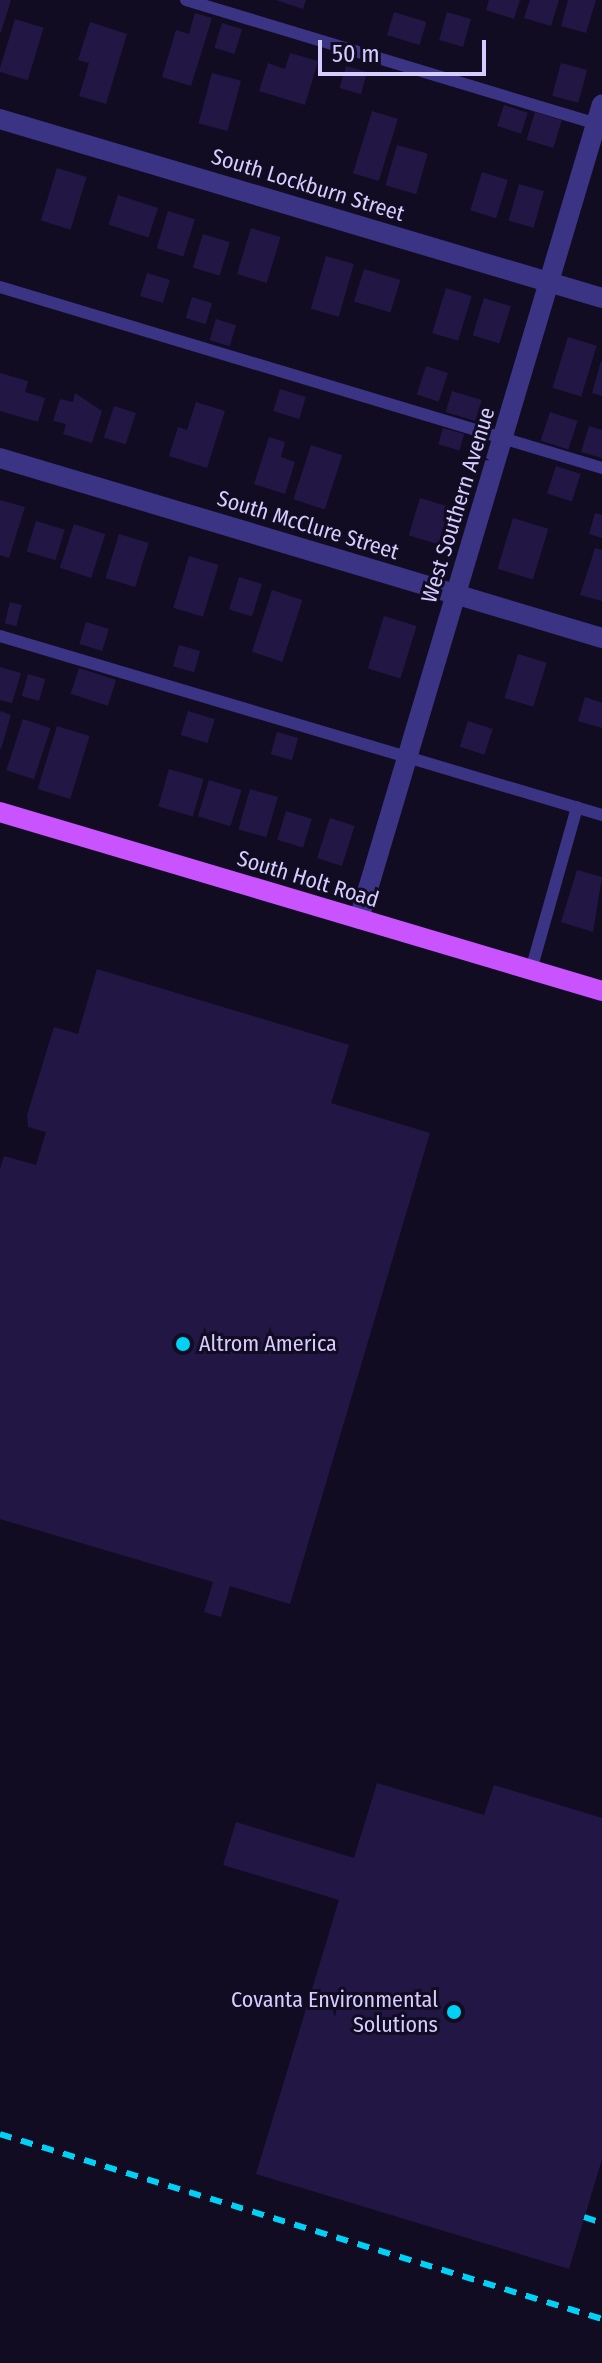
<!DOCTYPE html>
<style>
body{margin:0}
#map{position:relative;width:602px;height:2363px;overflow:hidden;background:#110c22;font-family:"Fira Sans Condensed",sans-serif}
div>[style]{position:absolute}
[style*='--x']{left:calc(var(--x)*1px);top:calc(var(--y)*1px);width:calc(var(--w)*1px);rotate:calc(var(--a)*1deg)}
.building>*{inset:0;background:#221744;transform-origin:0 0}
.lane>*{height:12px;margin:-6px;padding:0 6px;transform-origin:6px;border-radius:6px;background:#3b3484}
.street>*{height:20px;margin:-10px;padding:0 10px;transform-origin:10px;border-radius:10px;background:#3b3484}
.primary>*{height:20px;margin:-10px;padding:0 10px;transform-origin:10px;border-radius:10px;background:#c853ff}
.rail>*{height:6px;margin-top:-3px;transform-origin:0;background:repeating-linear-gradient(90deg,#00d2f7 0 12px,transparent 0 22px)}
.dots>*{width:22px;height:22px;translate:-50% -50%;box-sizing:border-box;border:4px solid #110c22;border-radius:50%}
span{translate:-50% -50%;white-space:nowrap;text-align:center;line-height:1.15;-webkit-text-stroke:6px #110c22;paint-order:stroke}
.street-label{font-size:22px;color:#d5ccff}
.poi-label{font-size:22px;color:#d5ccff}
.left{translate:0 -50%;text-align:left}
.right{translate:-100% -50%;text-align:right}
.scale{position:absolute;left:318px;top:40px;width:168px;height:36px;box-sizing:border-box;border:4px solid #d5ccff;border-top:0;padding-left:10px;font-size:24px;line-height:28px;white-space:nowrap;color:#d5ccff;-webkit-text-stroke:6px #110c22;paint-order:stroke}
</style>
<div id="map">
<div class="building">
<div style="clip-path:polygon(0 0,11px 0,1px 32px,0 32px)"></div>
<div style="clip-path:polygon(276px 0,306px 0,303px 9px)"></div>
<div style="clip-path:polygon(489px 0,520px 0,514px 19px,486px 10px)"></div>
<div style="clip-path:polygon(530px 0,559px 0,551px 26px,524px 18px)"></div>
<div style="clip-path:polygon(568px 0,596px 0,586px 33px,561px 26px)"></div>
<div style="left:394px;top:12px;width:34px;height:24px;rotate:17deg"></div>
<div style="left:447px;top:12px;width:25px;height:29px;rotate:16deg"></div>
<div style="clip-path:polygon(195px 13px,212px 18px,191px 86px,162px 77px,176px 30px,189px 34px)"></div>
<div style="left:15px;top:19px;width:30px;height:55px;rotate:17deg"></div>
<div style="clip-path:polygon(90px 22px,127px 34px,106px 104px,79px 96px,89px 63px,78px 60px)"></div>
<div style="left:222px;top:23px;width:21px;height:26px;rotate:17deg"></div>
<div style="clip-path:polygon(290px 53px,318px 61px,305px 105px,259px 91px,268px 63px,285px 69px)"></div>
<div style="left:561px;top:63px;width:27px;height:34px;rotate:15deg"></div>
<div style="left:346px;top:66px;width:22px;height:23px;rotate:16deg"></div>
<div style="left:212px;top:73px;width:30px;height:52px;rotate:15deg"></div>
<div style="left:504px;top:105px;width:25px;height:22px;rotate:18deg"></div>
<div style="left:372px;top:111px;width:27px;height:65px;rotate:17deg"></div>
<div style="left:535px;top:112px;width:28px;height:29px;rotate:17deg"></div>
<div style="left:397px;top:145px;width:32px;height:42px;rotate:16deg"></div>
<div style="left:57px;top:168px;width:31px;height:55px;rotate:17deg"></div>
<div style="left:482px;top:172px;width:27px;height:40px;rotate:17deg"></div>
<div style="left:519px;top:184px;width:26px;height:38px;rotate:16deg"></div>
<div style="left:118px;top:195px;width:42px;height:31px;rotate:18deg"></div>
<div style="left:168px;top:211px;width:28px;height:39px;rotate:17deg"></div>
<div style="left:251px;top:228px;width:31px;height:48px;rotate:17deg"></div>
<div style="left:203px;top:234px;width:28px;height:35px;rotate:17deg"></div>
<div style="left:326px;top:256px;width:29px;height:55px;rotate:16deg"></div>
<div style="left:364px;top:269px;width:38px;height:34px;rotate:17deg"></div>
<div style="left:147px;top:273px;width:24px;height:24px;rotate:17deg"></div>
<div style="left:446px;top:288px;width:27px;height:47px;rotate:17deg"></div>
<div style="left:192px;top:297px;width:21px;height:22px;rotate:17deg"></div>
<div style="left:484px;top:298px;width:28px;height:39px;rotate:17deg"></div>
<div style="left:216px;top:319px;width:21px;height:22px;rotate:17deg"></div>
<div style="left:568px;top:337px;width:30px;height:53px;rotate:17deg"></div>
<div style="clip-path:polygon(601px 361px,602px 361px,602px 396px,592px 393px)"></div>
<div style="left:426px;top:366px;width:23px;height:30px;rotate:18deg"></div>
<div style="clip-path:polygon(0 373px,28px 381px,25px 392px,45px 398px,38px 422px,0 411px)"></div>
<div style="left:280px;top:389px;width:27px;height:23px;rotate:17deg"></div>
<div style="left:452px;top:391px;width:31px;height:22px;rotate:17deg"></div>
<div style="clip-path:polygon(75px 393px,102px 411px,92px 443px,63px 434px,66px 424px,53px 421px,60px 399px,73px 402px)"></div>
<div style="clip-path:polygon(196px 402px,225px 411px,207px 468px,169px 456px,178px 427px,187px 430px)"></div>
<div style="left:114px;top:406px;width:23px;height:33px;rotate:18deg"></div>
<div style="left:550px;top:412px;width:29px;height:30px;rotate:18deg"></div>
<div style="clip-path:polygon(589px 426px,602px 430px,602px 458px,581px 452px)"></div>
<div style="left:443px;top:428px;width:22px;height:17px;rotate:16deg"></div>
<div style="clip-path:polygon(269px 437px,285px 442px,281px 457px,295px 462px,285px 494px,254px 484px)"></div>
<div style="left:311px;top:445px;width:33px;height:57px;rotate:18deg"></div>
<div style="left:556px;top:466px;width:26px;height:29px;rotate:18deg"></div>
<div style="left:420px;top:498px;width:31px;height:39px;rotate:17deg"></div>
<div style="clip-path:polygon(0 500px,25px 507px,9px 558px,0 555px)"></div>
<div style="clip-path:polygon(595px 513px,602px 515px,602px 538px,589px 534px)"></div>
<div style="left:513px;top:518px;width:37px;height:53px;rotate:17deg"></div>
<div style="left:36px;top:521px;width:30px;height:32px;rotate:17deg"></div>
<div style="left:74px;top:524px;width:33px;height:46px;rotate:18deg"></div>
<div style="left:119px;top:534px;width:31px;height:46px;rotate:17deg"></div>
<div style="clip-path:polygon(595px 548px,602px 550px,602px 601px,580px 595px)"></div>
<div style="left:189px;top:556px;width:31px;height:54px;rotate:17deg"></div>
<div style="left:239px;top:577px;width:24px;height:34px;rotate:17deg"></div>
<div style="left:272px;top:590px;width:32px;height:65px;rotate:18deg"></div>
<div style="left:10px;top:602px;width:12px;height:22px;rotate:14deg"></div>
<div style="left:384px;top:616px;width:34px;height:55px;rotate:17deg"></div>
<div style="left:86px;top:622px;width:24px;height:23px;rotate:17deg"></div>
<div style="left:179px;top:645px;width:22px;height:22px;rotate:16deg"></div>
<div style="left:518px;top:654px;width:30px;height:46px;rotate:17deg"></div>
<div style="clip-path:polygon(0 667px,21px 673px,12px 703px,0 700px)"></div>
<div style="left:79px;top:668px;width:39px;height:27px;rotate:18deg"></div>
<div style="left:28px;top:674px;width:18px;height:23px;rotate:16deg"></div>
<div style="clip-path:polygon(585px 697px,602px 703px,602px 728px,578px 721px)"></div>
<div style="clip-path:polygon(0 711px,11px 715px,1px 749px,0 749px)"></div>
<div style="left:188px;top:711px;width:28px;height:25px;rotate:17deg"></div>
<div style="left:23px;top:719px;width:29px;height:54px;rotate:18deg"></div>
<div style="left:468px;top:721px;width:26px;height:27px;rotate:18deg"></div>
<div style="left:57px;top:726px;width:34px;height:66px;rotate:17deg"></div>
<div style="left:277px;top:732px;width:22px;height:23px;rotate:16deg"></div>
<div style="left:169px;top:769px;width:36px;height:39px;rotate:16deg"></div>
<div style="left:209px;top:780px;width:34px;height:38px;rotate:17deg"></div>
<div style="left:250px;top:789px;width:29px;height:42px;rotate:16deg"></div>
<div style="left:286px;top:811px;width:27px;height:30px;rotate:17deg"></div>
<div style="left:330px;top:818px;width:26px;height:42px;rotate:18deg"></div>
<div style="clip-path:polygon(577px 870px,602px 877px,593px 932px,561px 922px)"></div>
<div style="clip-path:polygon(97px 969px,349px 1045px,331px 1103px,430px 1133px,290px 1604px,230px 1586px,221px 1617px,204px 1612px,213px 1582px,0 1519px,0 1169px,4px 1156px,36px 1165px,46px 1132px,28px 1127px,27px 1115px,54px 1027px,78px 1034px)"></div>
<div style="clip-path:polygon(377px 1783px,484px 1815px,494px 1785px,602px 1818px,602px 2159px,569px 2269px,256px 2174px,339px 1900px,223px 1865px,236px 1822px,354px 1858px)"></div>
</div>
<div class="lane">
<div style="--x:186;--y:0;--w:432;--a:16.8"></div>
<div style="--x:0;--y:287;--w:629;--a:16.73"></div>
<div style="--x:0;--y:636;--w:628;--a:16.56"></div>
<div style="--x:531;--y:970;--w:169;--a:-74.2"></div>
</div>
<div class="street">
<div style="--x:0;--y:119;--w:628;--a:16.56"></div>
<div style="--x:0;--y:458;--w:628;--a:16.65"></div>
<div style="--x:359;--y:919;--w:850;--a:-73.4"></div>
</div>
<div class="primary">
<div style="--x:0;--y:812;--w:628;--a:16.56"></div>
</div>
<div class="rail">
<div style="--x:0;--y:2134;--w:630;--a:17.08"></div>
<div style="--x:584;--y:2217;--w:19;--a:18"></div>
</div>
<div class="dots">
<div style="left:183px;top:1344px;background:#00d2f7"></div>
<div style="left:454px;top:2012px;background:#00d2f7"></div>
</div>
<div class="street-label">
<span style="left:308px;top:185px;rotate:17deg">South Lockburn Street</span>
<span style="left:458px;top:505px;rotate:-73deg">West Southern Avenue</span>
<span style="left:308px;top:525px;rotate:17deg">South McClure Street</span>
<span style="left:308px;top:879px;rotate:17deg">South Holt Road</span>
</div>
<div class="poi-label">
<span class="left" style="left:199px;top:1344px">Altrom America</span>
<span class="right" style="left:438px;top:2012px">Covanta Environmental<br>Solutions</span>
</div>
<div class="scale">50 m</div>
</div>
